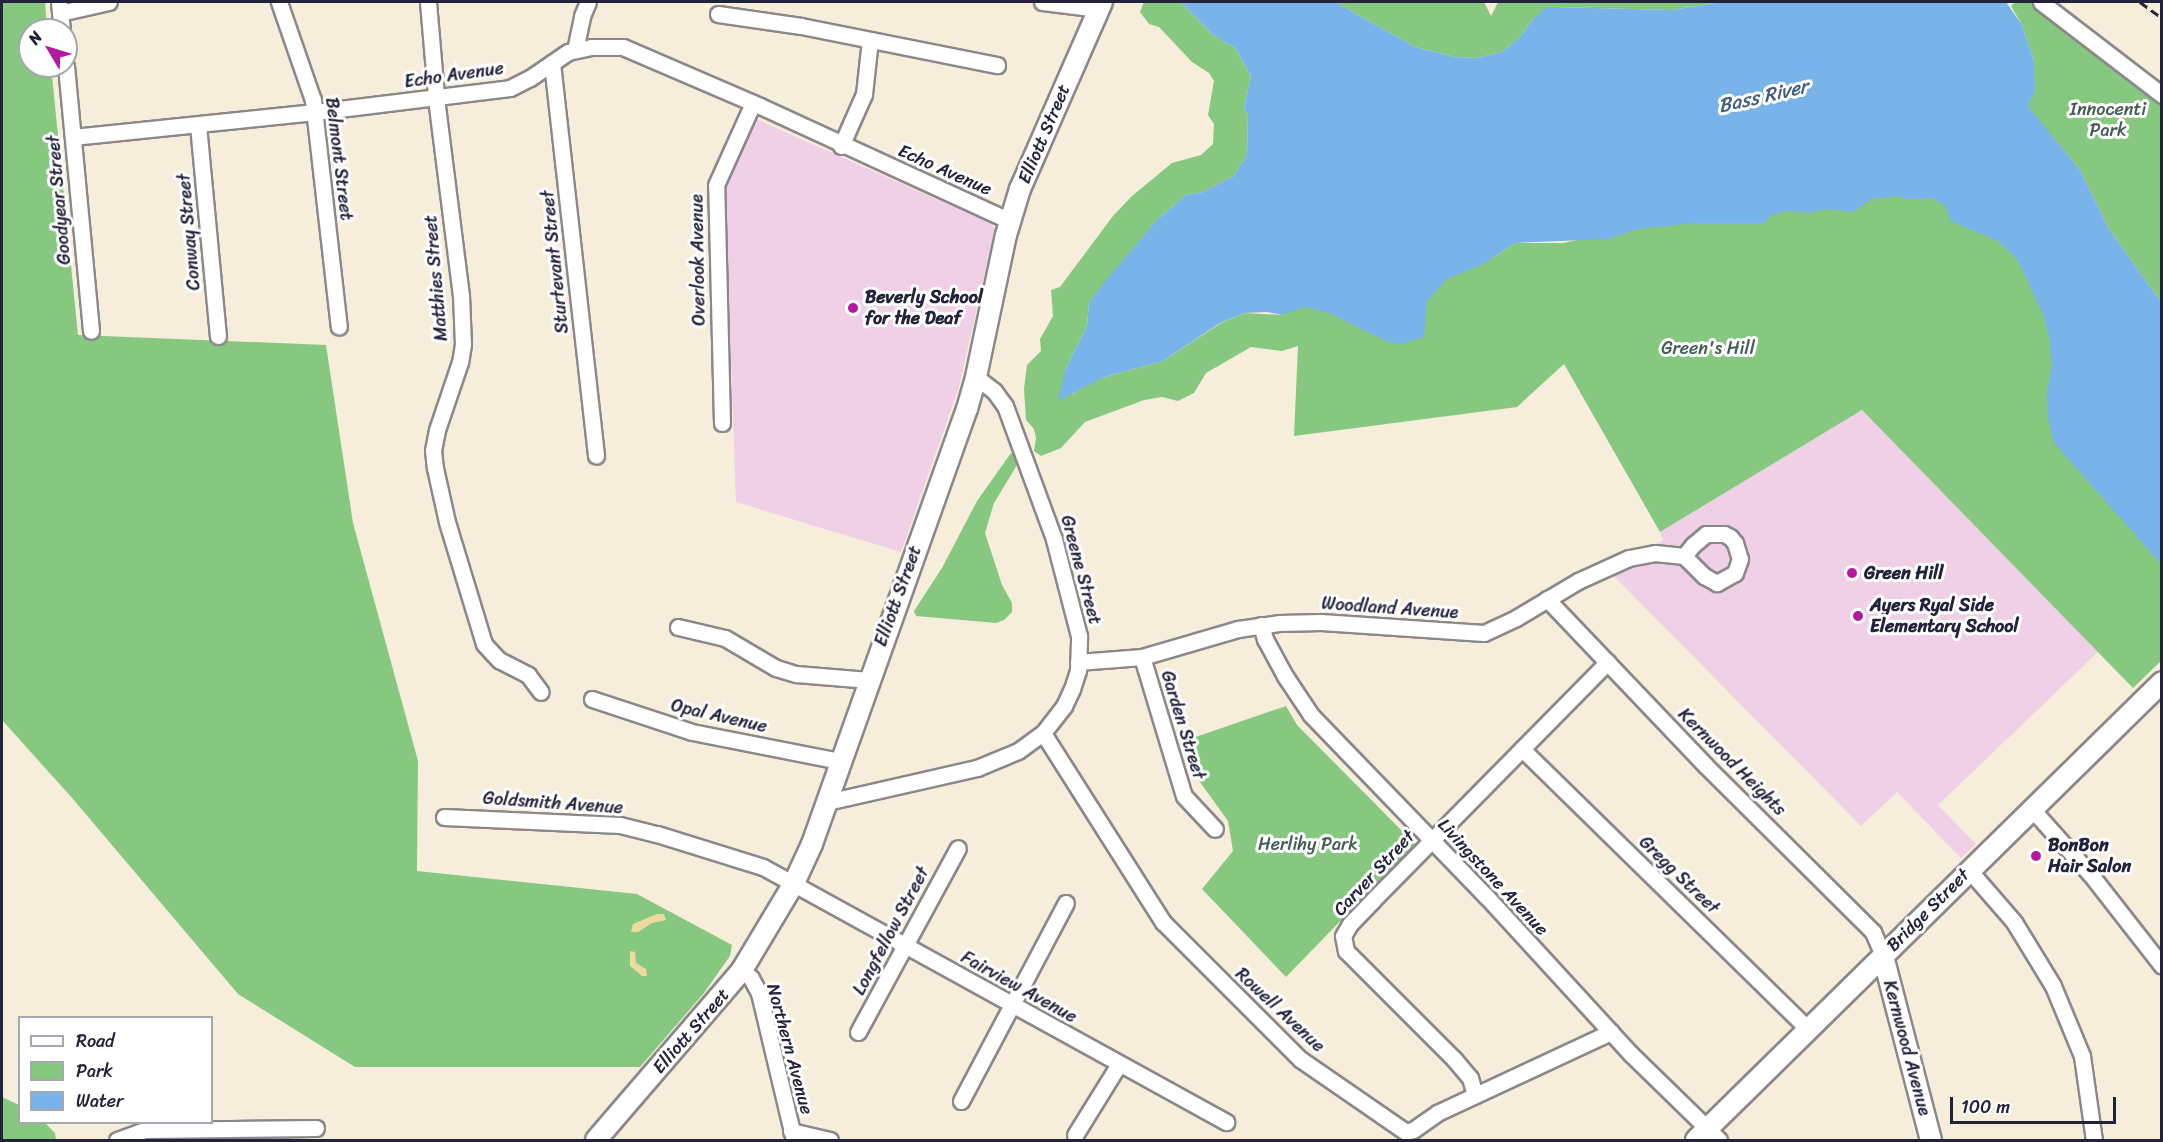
<!DOCTYPE html>
<style>
body{margin:0}
#map{position:relative;width:2163px;height:1142px;overflow:hidden;background:#f6edda;font-family:Sriracha,sans-serif}
div>[style]{position:absolute}
[style*='--x']{left:calc(var(--x)*1px);top:calc(var(--y)*1px);width:calc(var(--w)*1px);rotate:calc(var(--a)*1deg)}
.built>*{inset:0;background:#efd0e6}
.green>*{inset:0;background:#86c880}
.sand>*{inset:0;background:#eeda9e}
.water>*{inset:0;background:#78b3e9}
.roads{filter:drop-shadow(2px 0 #8c888a) drop-shadow(-2px 0 #8c888a) drop-shadow(0 2px #8c888a) drop-shadow(0 -2px #8c888a)}
.minor>*{height:15px;margin:-7.5px;padding:0 7.5px;transform-origin:7.5px;border-radius:7.5px;background:#fff}
.major>*{height:20px;margin:-10px;padding:0 10px;transform-origin:10px;border-radius:10px;background:#fff}
.rail>*{height:3px;margin-top:-1.5px;transform-origin:0;background:repeating-linear-gradient(90deg,#22223b 0 9px,transparent 0 13.5px)}
.dots>*{width:16px;height:16px;translate:-50% -50%;box-sizing:border-box;border:3px solid #fff;border-radius:50%}
span{translate:-50% -50%;white-space:nowrap;text-align:center;line-height:1.15;-webkit-text-stroke:6px #fff;paint-order:stroke}
.street-label{font-size:18px;color:#22223b}
.park-label{font-size:18px;color:#455c53}
.poi-label{font-size:18px;color:#22223b;font-weight:700}
.left{translate:0 -50%;text-align:left}
.water-label{font-size:20px;color:#445c81;font-style:italic}
.frame{position:absolute;inset:0;border:3px solid #22223b;pointer-events:none}
.legend{position:absolute;left:18px;top:1016px;width:195px;height:108px;box-sizing:border-box;background:#fff;border:2px solid #a7a7b1;margin:0;padding:8px 10px;list-style:none;font-size:18px;color:#22223b}
.legend li{display:flex;align-items:center;gap:12px;height:30px}
.legend b{width:30px;border:2px solid #a7a7b1}
.north{position:absolute;left:18px;top:18px;width:60px;height:60px;box-sizing:border-box;background:#fff;border:2px solid #a7a7b1;border-radius:50%;rotate:308deg;font-size:16px;font-weight:700;line-height:24px;text-align:center;color:#22223b}
.north::after{content:'';display:block;margin:auto;width:21px;height:27px;background:#b5179e;clip-path:polygon(50% 0,100% 100%,50% 72%,0 100%)}
.scale{position:absolute;left:1950px;top:1097px;width:166px;height:27px;box-sizing:border-box;border:3px solid #22223b;border-top:0;padding-left:8px;font-size:18px;line-height:21px;white-space:nowrap;color:#22223b;-webkit-text-stroke:4px #fff;paint-order:stroke}
</style>
<div id="map">
<div class="built">
<div style="clip-path:polygon(756px 119px,990px 223px,995px 229px,959px 387px,901px 552px,736px 502px,725px 183px)"></div>
<div style="clip-path:polygon(1862px 410px,2098px 652px,1938px 805px,1976px 844px,1961px 858px,1897px 792px,1861px 826px,1610px 572px,1663px 540px,1660px 532px)"></div>
</div>
<div class="green">
<div style="clip-path:polygon(2px 2px,45px 2px,47px 30px,30px 30px,30px 66px,51px 66px,78px 335px,326px 345px,353px 523px,418px 761px,417px 871px,637px 894px,732px 945px,730px 956px,704px 993px,640px 1067px,355px 1067px,238px 994px,73px 799px,2px 720px)"></div>
<div style="clip-path:polygon(1144px 2px,1181px 2px,1213px 35px,1235px 48px,1251px 76px,1244px 108px,1248px 114px,1247px 155px,1234px 176px,1203px 192px,1186px 195px,1156px 221px,1089px 303px,1087px 326px,1065px 370px,1072px 394px,1088px 384px,1104px 377px,1163px 361px,1221px 323px,1244px 313px,1282px 315px,1300px 297px,1494px 257px,1515px 243px,1563px 243px,1781px 198px,1925px 186px,2022px 248px,2161px 521px,2161px 661px,2133px 688px,1862px 410px,1660px 532px,1564px 364px,1517px 407px,1294px 436px,1298px 346px,1282px 351px,1251px 347px,1206px 373px,1194px 393px,1178px 401px,1162px 397px,1144px 400px,1085px 422px,1061px 448px,1041px 456px,1034px 451px,1036px 438px,1034px 429px,1026px 420px,1024px 389px,1027px 365px,1041px 351px,1040px 339px,1053px 316px,1051px 290px,1060px 287px,1113px 216px,1132px 196px,1172px 163px,1201px 155px,1213px 144px,1214px 124px,1208px 115px,1214px 81px,1209px 73px,1192px 62px,1159px 27px,1149px 24px,1140px 12px)"></div>
<div style="clip-path:polygon(1335px 2px,1484px 2px,1491px 16px,1498px 2px,1721px 2px,1672px 10px,1554px 7px,1533px 19px,1520px 37px,1502px 52px,1477px 58px,1455px 57px,1415px 47px)"></div>
<div style="clip-path:polygon(2015px 2px,2041px 2px,2161px 95px,2161px 302px,2109px 229px,2080px 170px,2027px 106px,2034px 61px,2022px 25px,2011px 6px)"></div>
<div style="clip-path:polygon(1011px 453px,1015px 454px,1017px 465px,994px 503px,985px 533px,1002px 585px,1012px 603px,1012px 612px,1004px 620px,996px 623px,916px 616px,914px 611px,942px 568px,977px 501px)"></div>
<div style="clip-path:polygon(1286px 706px,1297px 725px,1415px 844px,1286px 977px,1202px 889px,1233px 851px,1228px 821px,1200px 782px,1181px 742px)"></div>
<div style="clip-path:polygon(2px 1097px,19px 1105px,20px 1122px,45px 1123px,55px 1133px,56px 1140px,2px 1140px)"></div>
</div>
<div class="sand">
<div style="clip-path:polygon(657px 914px,664px 914px,666px 920px,652px 923px,638px 932px,631px 932px,633px 924px)"></div>
<div style="clip-path:polygon(630px 951px,635px 952px,636px 963px,646px 969px,647px 976px,642px 976px,630px 966px)"></div>
</div>
<div class="water">
<div style="clip-path:polygon(1181px 2px,1335px 2px,1415px 47px,1455px 57px,1477px 58px,1502px 52px,1520px 37px,1533px 19px,1545px 9px,1554px 7px,1672px 10px,1721px 2px,2006px 2px,2022px 25px,2034px 61px,2035px 91px,2028px 106px,2080px 170px,2109px 229px,2161px 302px,2161px 564px,2054px 443px,2048px 418px,2047px 391px,2052px 365px,2049px 337px,2044px 317px,2018px 260px,1998px 241px,1950px 221px,1946px 207px,1932px 198px,1906px 199px,1897px 196px,1872px 199px,1853px 212px,1826px 209px,1811px 213px,1787px 211px,1770px 216px,1765px 223px,1694px 223px,1638px 229px,1609px 239px,1515px 243px,1483px 264px,1447px 279px,1427px 301px,1424px 337px,1402px 344px,1388px 342px,1329px 313px,1305px 307px,1282px 315px,1267px 312px,1244px 313px,1220px 323px,1163px 361px,1104px 377px,1058px 401px,1065px 370px,1087px 326px,1089px 303px,1107px 279px,1156px 221px,1186px 195px,1203px 192px,1234px 176px,1247px 155px,1248px 114px,1244px 108px,1251px 76px,1235px 48px,1213px 35px)"></div>
</div>
<div class="roads">
<div class="minor">
<div style="--x:59;--y:2;--w:28;--a:84"></div>
<div style="--x:279;--y:2;--w:104;--a:70.9"></div>
<div style="--x:313;--y:100;--w:228;--a:83.5"></div>
<div style="--x:428;--y:2;--w:104;--a:85.1"></div>
<div style="--x:437;--y:106;--w:191;--a:82.8"></div>
<div style="--x:461;--y:295;--w:49;--a:87.7"></div>
<div style="--x:463;--y:344;--w:18;--a:99"></div>
<div style="--x:460;--y:362;--w:72;--a:108.7"></div>
<div style="--x:437;--y:430;--w:20;--a:101"></div>
<div style="--x:433;--y:450;--w:18;--a:84"></div>
<div style="--x:435;--y:468;--w:55;--a:77.5"></div>
<div style="--x:447;--y:522;--w:127;--a:73.1"></div>
<div style="--x:484;--y:644;--w:22;--a:47"></div>
<div style="--x:499;--y:660;--w:33;--a:27"></div>
<div style="--x:528;--y:675;--w:21;--a:53"></div>
<div style="--x:1042;--y:2;--w:56;--a:7.1"></div>
<div style="--x:2041;--y:2;--w:153;--a:37.5"></div>
<div style="--x:60;--y:13;--w:50;--a:-12.7"></div>
<div style="--x:718;--y:14;--w:84;--a:8.2"></div>
<div style="--x:801;--y:26;--w:200;--a:11.3"></div>
<div style="--x:575;--y:50;--w:35;--a:-78"></div>
<div style="--x:582;--y:16;--w:15;--a:-67"></div>
<div style="--x:552;--y:63;--w:395;--a:83.6"></div>
<div style="--x:66;--y:66;--w:266;--a:84.6"></div>
<div style="--x:198;--y:125;--w:212;--a:84.6"></div>
<div style="--x:73;--y:137;--w:243;--a:-5.9"></div>
<div style="--x:315;--y:112;--w:196;--a:-7"></div>
<div style="--x:510;--y:88;--w:22;--a:-27"></div>
<div style="--x:530;--y:78;--w:46;--a:-34.4"></div>
<div style="--x:568;--y:52;--w:24;--a:-12"></div>
<div style="--x:591;--y:47;--w:32;--a:0"></div>
<div style="--x:623;--y:47;--w:149;--a:23.3"></div>
<div style="--x:760;--y:106;--w:275;--a:24.7"></div>
<div style="--x:841;--y:146;--w:57;--a:-66.1"></div>
<div style="--x:864;--y:94;--w:54;--a:-83.7"></div>
<div style="--x:722;--y:423;--w:238;--a:-91.4"></div>
<div style="--x:716;--y:185;--w:90;--a:-65.7"></div>
<div style="--x:1706;--y:534;--w:18;--a:0"></div>
<div style="--x:1724;--y:534;--w:7;--a:27"></div>
<div style="--x:1730;--y:537;--w:8;--a:50"></div>
<div style="--x:1735;--y:543;--w:17;--a:73"></div>
<div style="--x:1740;--y:559;--w:15;--a:110"></div>
<div style="--x:1735;--y:573;--w:21;--a:151"></div>
<div style="--x:1717;--y:583;--w:15;--a:-152"></div>
<div style="--x:1704;--y:576;--w:28;--a:-135"></div>
<div style="--x:1684;--y:556;--w:14;--a:-51"></div>
<div style="--x:1693;--y:545;--w:17;--a:-40"></div>
<div style="--x:1547;--y:599;--w:229;--a:46.4"></div>
<div style="--x:1705;--y:765;--w:237;--a:44.8"></div>
<div style="--x:1873;--y:932;--w:26;--a:67"></div>
<div style="--x:1261;--y:625;--w:15;--a:74"></div>
<div style="--x:1265;--y:639;--w:42;--a:61.6"></div>
<div style="--x:1285;--y:676;--w:47;--a:56.3"></div>
<div style="--x:1311;--y:715;--w:252;--a:46"></div>
<div style="--x:1486;--y:896;--w:214;--a:47.5"></div>
<div style="--x:1631;--y:1054;--w:123;--a:44.3"></div>
<div style="--x:678;--y:627;--w:48;--a:13.2"></div>
<div style="--x:725;--y:638;--w:59;--a:30.5"></div>
<div style="--x:776;--y:668;--w:21;--a:17"></div>
<div style="--x:796;--y:674;--w:73;--a:4.7"></div>
<div style="--x:1142;--y:657;--w:145;--a:73.2"></div>
<div style="--x:1184;--y:796;--w:45;--a:46.8"></div>
<div style="--x:1078;--y:662;--w:64;--a:-4.5"></div>
<div style="--x:1142;--y:657;--w:100;--a:-16.3"></div>
<div style="--x:1238;--y:629;--w:41;--a:-8.3"></div>
<div style="--x:1279;--y:623;--w:42;--a:-1.4"></div>
<div style="--x:1321;--y:622;--w:163;--a:3.9"></div>
<div style="--x:1484;--y:633;--w:35;--a:-25"></div>
<div style="--x:1516;--y:618;--w:72;--a:-30.8"></div>
<div style="--x:1578;--y:581;--w:56;--a:-24.3"></div>
<div style="--x:1629;--y:558;--w:26;--a:-11"></div>
<div style="--x:1655;--y:553;--w:29;--a:6"></div>
<div style="--x:592;--y:699;--w:105;--a:18.3"></div>
<div style="--x:692;--y:732;--w:151;--a:11.1"></div>
<div style="--x:1043;--y:733;--w:224;--a:57.6"></div>
<div style="--x:1163;--y:922;--w:194;--a:45"></div>
<div style="--x:1300;--y:1059;--w:129;--a:34.6"></div>
<div style="--x:1406;--y:1132;--w:7;--a:-16"></div>
<div style="--x:1413;--y:1130;--w:29;--a:-35"></div>
<div style="--x:1437;--y:1113;--w:192;--a:-25"></div>
<div style="--x:1522;--y:749;--w:400;--a:44.4"></div>
<div style="--x:827;--y:802;--w:154;--a:-12.8"></div>
<div style="--x:977;--y:768;--w:44;--a:-22.5"></div>
<div style="--x:1018;--y:751;--w:31;--a:-36"></div>
<div style="--x:1043;--y:733;--w:34;--a:-52"></div>
<div style="--x:1064;--y:706;--w:19;--a:-65"></div>
<div style="--x:1072;--y:689;--w:20;--a:-72"></div>
<div style="--x:1078;--y:670;--w:34;--a:-88"></div>
<div style="--x:1079;--y:636;--w:100;--a:-104.5"></div>
<div style="--x:1054;--y:539;--w:142;--a:-110.2"></div>
<div style="--x:1005;--y:406;--w:19;--a:-126"></div>
<div style="--x:994;--y:391;--w:23;--a:-142"></div>
<div style="--x:2031;--y:808;--w:90;--a:48.2"></div>
<div style="--x:2091;--y:875;--w:115;--a:52"></div>
<div style="--x:444;--y:817;--w:176;--a:2.6"></div>
<div style="--x:620;--y:825;--w:38;--a:14"></div>
<div style="--x:657;--y:834;--w:111;--a:17.3"></div>
<div style="--x:763;--y:867;--w:529;--a:28.84"></div>
<div style="--x:1969;--y:870;--w:69;--a:49.1"></div>
<div style="--x:2014;--y:922;--w:75;--a:58.6"></div>
<div style="--x:2053;--y:986;--w:76;--a:67.5"></div>
<div style="--x:2082;--y:1056;--w:85;--a:81.9"></div>
<div style="--x:742;--y:970;--w:12;--a:42"></div>
<div style="--x:751;--y:978;--w:17;--a:62"></div>
<div style="--x:759;--y:993;--w:151;--a:76.6"></div>
<div style="--x:858;--y:1032;--w:209;--a:-61.5"></div>
<div style="--x:1475;--y:1095;--w:18;--a:-106"></div>
<div style="--x:1470;--y:1078;--w:25;--a:-130"></div>
<div style="--x:1454;--y:1059;--w:153;--a:-135"></div>
<div style="--x:1346;--y:951;--w:15;--a:-101"></div>
<div style="--x:1343;--y:936;--w:14;--a:-60"></div>
<div style="--x:1350;--y:924;--w:33;--a:-46"></div>
<div style="--x:1373;--y:900;--w:334;--a:-45.4"></div>
<div style="--x:961;--y:1101;--w:224;--a:-62.1"></div>
<div style="--x:791;--y:1131;--w:40;--a:13"></div>
<div style="--x:1075;--y:1135;--w:84;--a:-58.2"></div>
<div style="--x:117;--y:1140;--w:30;--a:-20"></div>
<div style="--x:145;--y:1130;--w:171;--a:-0.7"></div>
</div>
<div class="major">
<div style="--x:1883;--y:956;--w:190;--a:75.4"></div>
<div style="--x:596;--y:1140;--w:224;--a:-49.3"></div>
<div style="--x:742;--y:970;--w:101;--a:-59.1"></div>
<div style="--x:794;--y:883;--w:43;--a:-65.2"></div>
<div style="--x:812;--y:844;--w:462;--a:-70.4"></div>
<div style="--x:967;--y:409;--w:33;--a:-74"></div>
<div style="--x:976;--y:377;--w:145;--a:-78.1"></div>
<div style="--x:1006;--y:235;--w:48;--a:-73.1"></div>
<div style="--x:1020;--y:189;--w:204;--a:-66.3"></div>
<div style="--x:1696;--y:1140;--w:653;--a:-44.5"></div>
</div>
</div>
<div class="rail">
<div style="--x:2140;--y:2;--w:27;--a:36"></div>
</div>
<div class="dots">
<div style="left:853px;top:308px;background:#b5179e"></div>
<div style="left:1852px;top:573px;background:#b5179e"></div>
<div style="left:1858px;top:616px;background:#b5179e"></div>
<div style="left:2036px;top:856px;background:#b5179e"></div>
</div>
<div class="street-label">
<span style="left:454px;top:75px;rotate:-8deg">Echo Avenue</span>
<span style="left:1044px;top:134px;rotate:-67deg">Elliott Street</span>
<span style="left:339px;top:159px;rotate:83deg">Belmont Street</span>
<span style="left:945px;top:170px;rotate:24deg">Echo Avenue</span>
<span style="left:59px;top:200px;rotate:-95deg">Goodyear Street</span>
<span style="left:189px;top:232px;rotate:-95deg">Conway Street</span>
<span style="left:698px;top:260px;rotate:-91deg">Overlook Avenue</span>
<span style="left:555px;top:262px;rotate:-96deg">Sturtevant Street</span>
<span style="left:436px;top:278px;rotate:-95deg">Matthies Street</span>
<span style="left:1081px;top:570px;rotate:75deg">Greene Street</span>
<span style="left:898px;top:596px;rotate:-70deg">Elliott Street</span>
<span style="left:1390px;top:608px;rotate:4deg">Woodland Avenue</span>
<span style="left:719px;top:716px;rotate:13deg">Opal Avenue</span>
<span style="left:1183px;top:725px;rotate:73deg">Garden Street</span>
<span style="left:1732px;top:762px;rotate:45deg">Kernwood Heights</span>
<span style="left:553px;top:803px;rotate:4deg">Goldsmith Avenue</span>
<span style="left:1374px;top:873px;rotate:-47deg">Carver Street</span>
<span style="left:1679px;top:875px;rotate:44deg">Gregg Street</span>
<span style="left:1493px;top:877px;rotate:47deg">Livingstone Avenue</span>
<span style="left:1928px;top:910px;rotate:-45deg">Bridge Street</span>
<span style="left:891px;top:931px;rotate:-62deg">Longfellow Street</span>
<span style="left:1019px;top:987px;rotate:29deg">Fairview Avenue</span>
<span style="left:1280px;top:1010px;rotate:43deg">Rowell Avenue</span>
<span style="left:691px;top:1031px;rotate:-49deg">Elliott Street</span>
<span style="left:1907px;top:1048px;rotate:75deg">Kernwood Avenue</span>
<span style="left:790px;top:1049px;rotate:75deg">Northern Avenue</span>
</div>
<div class="park-label">
<span style="left:2108px;top:120px">Innocenti<br>Park</span>
<span style="left:1708px;top:348px">Green's Hill</span>
<span style="left:1308px;top:844px">Herlihy Park</span>
</div>
<div class="poi-label">
<span class="left" style="left:865px;top:308px">Beverly School<br>for the Deaf</span>
<span class="left" style="left:1864px;top:573px">Green Hill</span>
<span class="left" style="left:1870px;top:616px">Ayers Ryal Side<br>Elementary School</span>
<span class="left" style="left:2048px;top:856px">BonBon<br>Hair Salon</span>
</div>
<div class="water-label">
<span style="left:1763px;top:96px;rotate:-13deg">Bass River</span>
</div>
<div class="frame"></div>
<ul class="legend">
<li><b style="height:8px;background:#fff"></b>Road</li>
<li><b style="height:16px;background:#86c880"></b>Park</li>
<li><b style="height:16px;background:#78b3e9"></b>Water</li>
</ul>
<div class="north">N</div>
<div class="scale">100 m</div>
</div>
